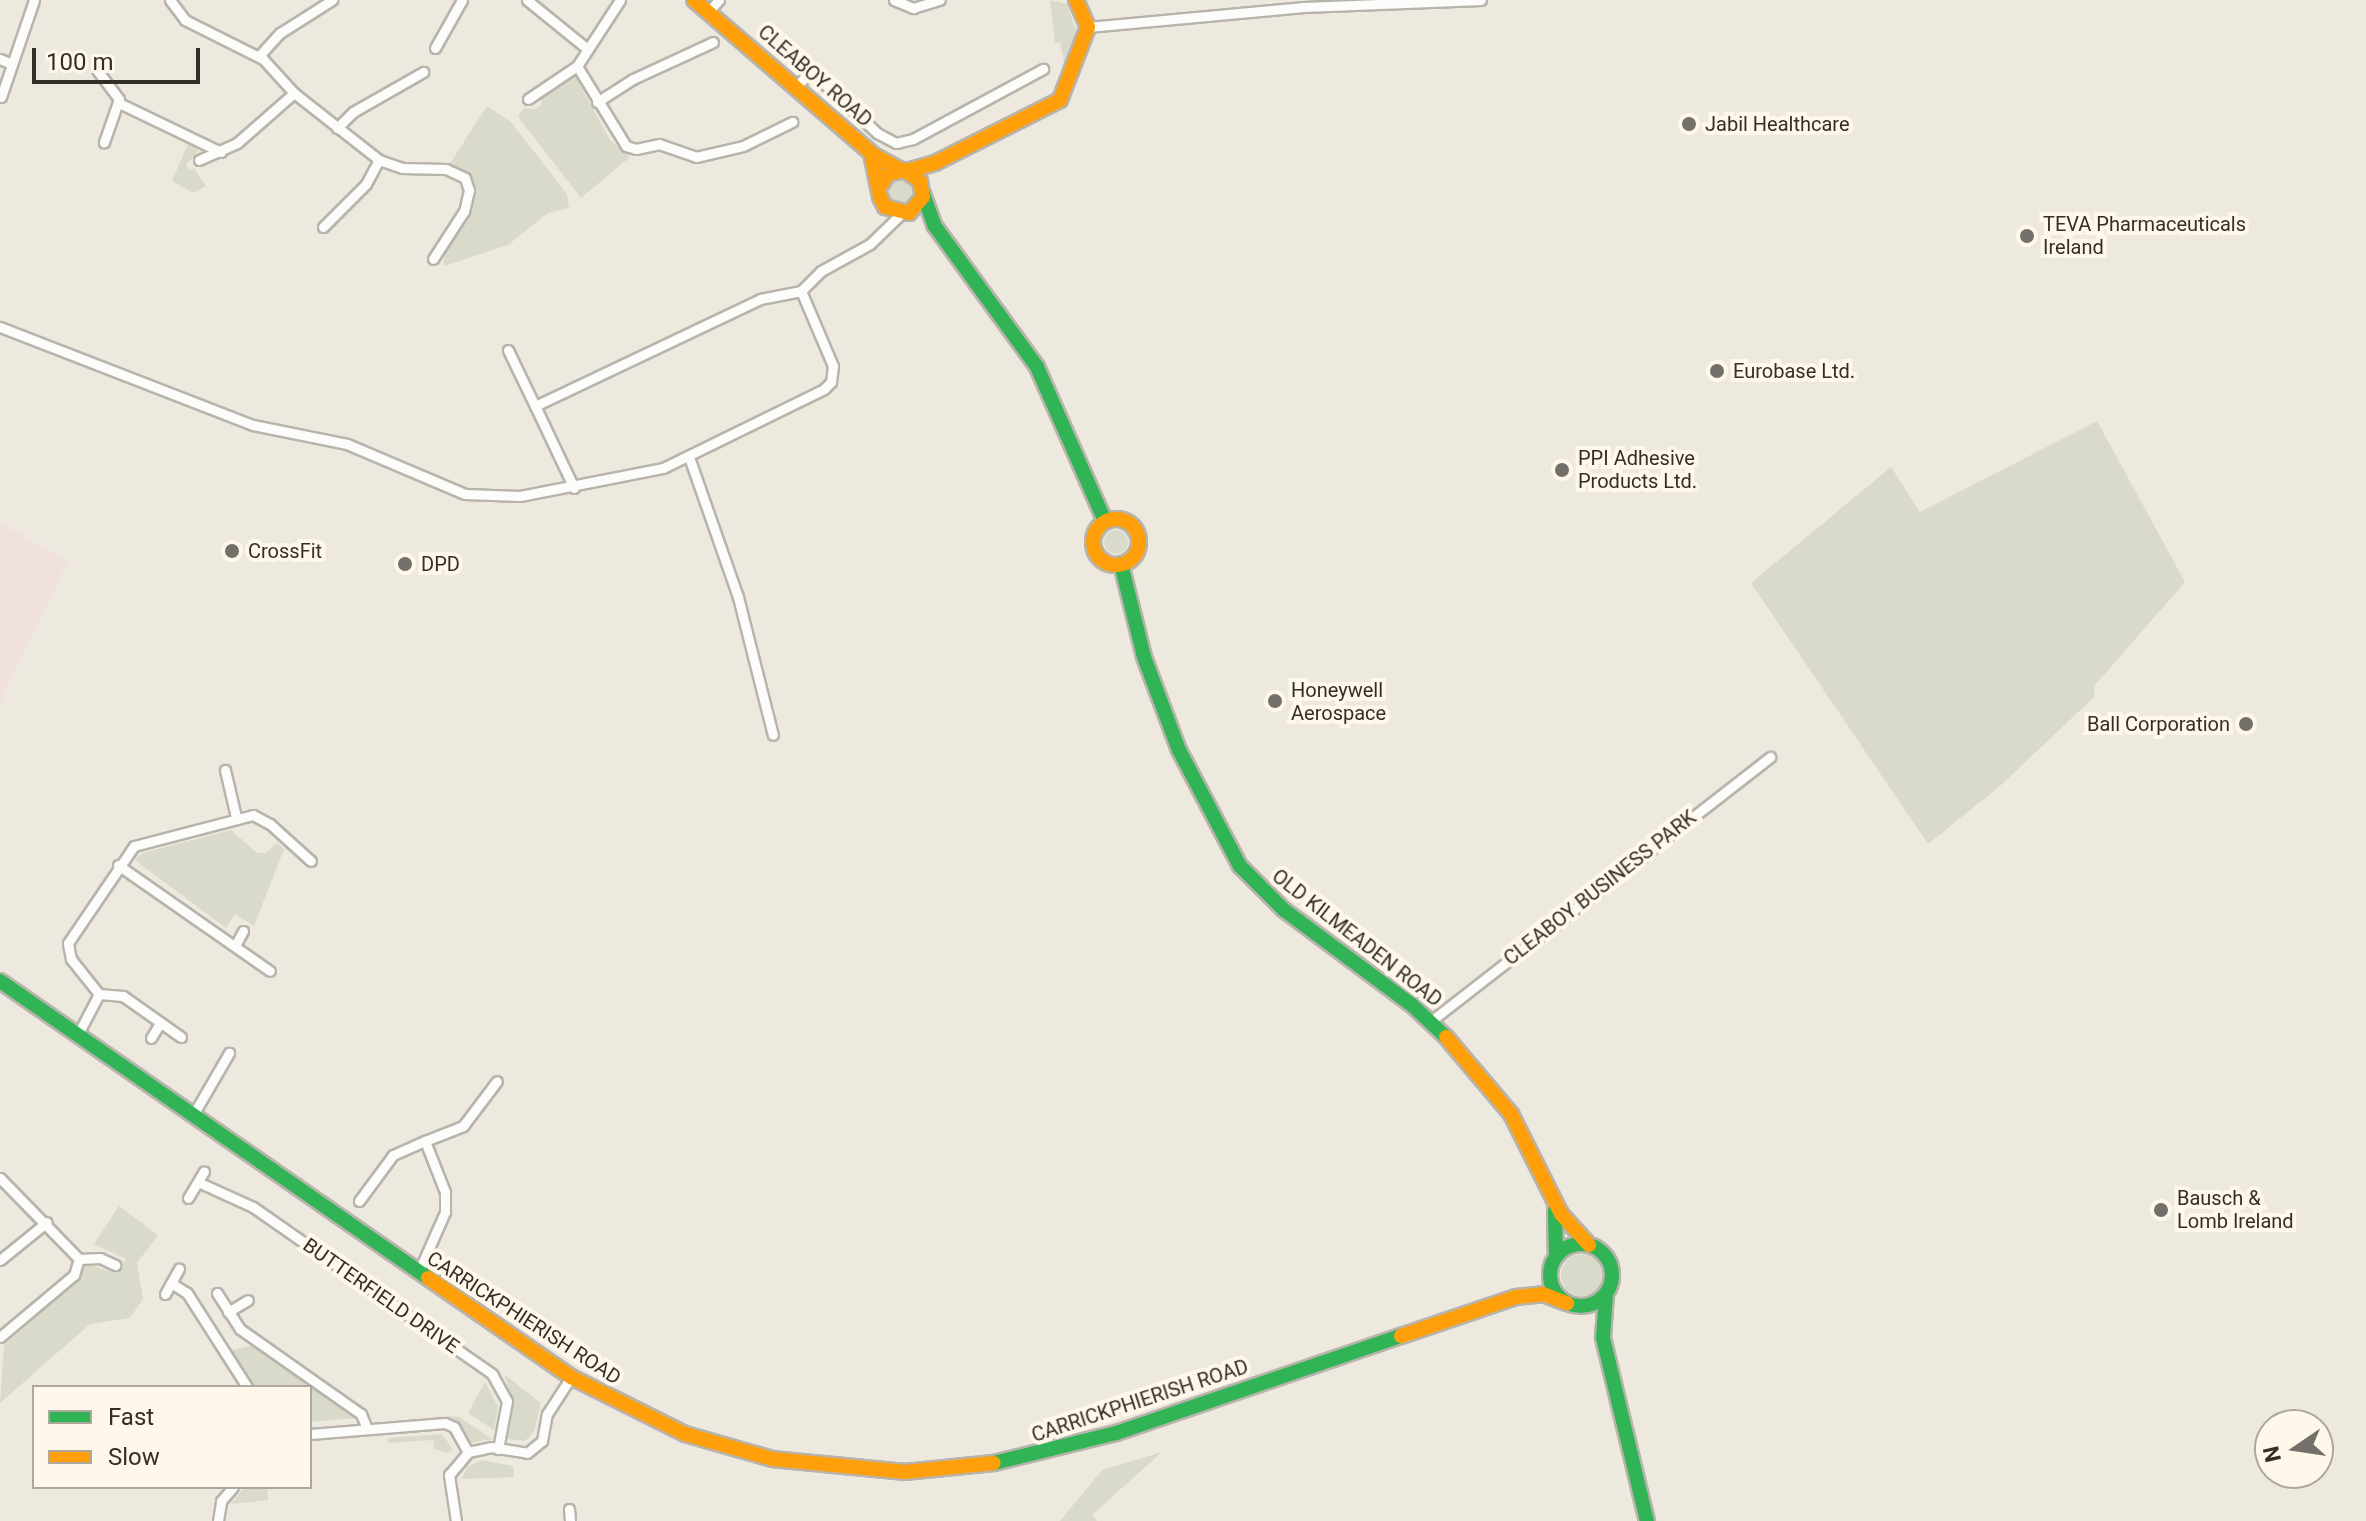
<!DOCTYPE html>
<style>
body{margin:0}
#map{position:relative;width:2366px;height:1521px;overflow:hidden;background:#ede9df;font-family:Roboto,sans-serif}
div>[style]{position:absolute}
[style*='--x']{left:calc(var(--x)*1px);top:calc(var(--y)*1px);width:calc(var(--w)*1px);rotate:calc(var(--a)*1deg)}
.education>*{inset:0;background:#f1e1de}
.green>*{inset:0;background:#d9daca}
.round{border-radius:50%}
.roads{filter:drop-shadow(2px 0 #b8b4ac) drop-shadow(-2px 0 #b8b4ac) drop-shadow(0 2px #b8b4ac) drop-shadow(0 -2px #b8b4ac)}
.street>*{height:9px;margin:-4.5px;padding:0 4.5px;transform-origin:4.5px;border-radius:4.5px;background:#fcfcfa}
.fast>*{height:14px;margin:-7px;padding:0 7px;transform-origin:7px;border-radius:7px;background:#30b455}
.fast>.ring{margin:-7px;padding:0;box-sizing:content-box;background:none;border:14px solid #30b455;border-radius:50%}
.slow>*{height:14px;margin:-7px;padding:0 7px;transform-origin:7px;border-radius:7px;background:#ff9f0a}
.slow>.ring{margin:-7px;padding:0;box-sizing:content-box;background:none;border:14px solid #ff9f0a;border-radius:50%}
.dots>*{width:22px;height:22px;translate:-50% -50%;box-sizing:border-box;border:4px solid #fff8ea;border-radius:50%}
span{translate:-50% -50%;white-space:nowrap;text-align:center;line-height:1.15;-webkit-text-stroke:8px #fff8ea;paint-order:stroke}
.street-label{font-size:20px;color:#322f29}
.poi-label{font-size:20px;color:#322f29}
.left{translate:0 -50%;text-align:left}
.right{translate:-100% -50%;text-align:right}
.legend{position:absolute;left:32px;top:1385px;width:280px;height:104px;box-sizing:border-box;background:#fff8ea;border:2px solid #ada89d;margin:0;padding:10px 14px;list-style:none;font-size:24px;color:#322f29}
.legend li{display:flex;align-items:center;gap:16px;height:40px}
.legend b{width:40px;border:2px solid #ada89d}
.north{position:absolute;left:2254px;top:1409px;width:80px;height:80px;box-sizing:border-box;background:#fff8ea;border:2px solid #ada89d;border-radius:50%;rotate:257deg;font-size:22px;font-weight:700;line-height:32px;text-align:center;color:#322f29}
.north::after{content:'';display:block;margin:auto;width:28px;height:36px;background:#737069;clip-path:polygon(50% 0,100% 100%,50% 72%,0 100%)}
.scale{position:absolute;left:32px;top:48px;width:168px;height:36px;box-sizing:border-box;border:4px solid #322f29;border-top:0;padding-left:10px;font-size:24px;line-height:28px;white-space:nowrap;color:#322f29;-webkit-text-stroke:6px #fff8ea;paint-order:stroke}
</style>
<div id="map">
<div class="education">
<div style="clip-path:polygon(0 523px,68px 561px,0 703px)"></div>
</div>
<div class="green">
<div style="clip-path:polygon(1050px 0,1067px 4px,1077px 33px,1063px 75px,1064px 61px,1060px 43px,1055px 43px)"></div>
<div style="clip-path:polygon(574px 74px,610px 140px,630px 157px,581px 198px,518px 117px,524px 108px,536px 109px,542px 104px,540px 94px)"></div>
<div style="clip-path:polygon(487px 106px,511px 122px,567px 194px,569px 208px,548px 213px,508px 245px,444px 266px,443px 246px,466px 218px,475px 185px,449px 165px)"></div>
<div style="clip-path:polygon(189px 141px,198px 151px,186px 165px,190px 171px,194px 168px,206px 186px,193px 193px,172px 181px)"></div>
<div class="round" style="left:887px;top:178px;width:28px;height:28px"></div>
<div style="clip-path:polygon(2097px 421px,2185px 582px,2095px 685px,2094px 697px,2000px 786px,1928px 844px,1751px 583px,1891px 467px,1920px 512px)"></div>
<div class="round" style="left:1104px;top:530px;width:24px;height:24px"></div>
<div style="clip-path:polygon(231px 830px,257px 853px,266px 853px,277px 843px,284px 849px,254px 926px,235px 914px,226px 928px,135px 860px,143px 853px)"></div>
<div style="clip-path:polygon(119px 1206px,158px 1235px,137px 1263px,143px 1299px,130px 1318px,90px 1324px,0 1403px,4px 1345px,76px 1283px,86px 1264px,116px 1273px,126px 1259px,94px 1244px)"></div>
<div class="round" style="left:1561px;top:1254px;width:42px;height:42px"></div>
<div style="clip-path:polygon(253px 1345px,357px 1418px,310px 1422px,310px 1387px,254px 1387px,232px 1350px)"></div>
<div style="clip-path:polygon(504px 1374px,541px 1403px,534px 1432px,525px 1441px,507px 1439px,513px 1401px)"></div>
<div style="clip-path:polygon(485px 1382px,498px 1407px,494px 1430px,468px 1413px)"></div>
<div style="clip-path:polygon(445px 1416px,459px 1417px,492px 1439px,470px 1443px,459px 1425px)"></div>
<div style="clip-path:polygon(442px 1434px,453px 1450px,447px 1453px,434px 1449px,433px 1440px,388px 1443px,388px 1438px)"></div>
<div style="clip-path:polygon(1162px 1452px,1092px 1515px,1097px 1521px,1060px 1521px,1102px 1470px)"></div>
<div style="clip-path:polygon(482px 1460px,513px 1466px,514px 1477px,462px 1479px,467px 1467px)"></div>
<div style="clip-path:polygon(245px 1487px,267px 1487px,268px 1500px,231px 1504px)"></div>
</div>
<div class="roads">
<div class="street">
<div style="--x:170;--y:0;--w:25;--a:53"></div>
<div style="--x:185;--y:20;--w:87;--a:26.6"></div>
<div style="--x:263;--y:59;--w:46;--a:47.6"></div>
<div style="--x:294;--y:93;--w:108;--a:38.2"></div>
<div style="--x:379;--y:160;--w:24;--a:19"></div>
<div style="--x:402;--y:168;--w:44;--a:1.3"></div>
<div style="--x:446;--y:169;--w:21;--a:25"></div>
<div style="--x:465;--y:178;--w:13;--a:72"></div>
<div style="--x:469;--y:190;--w:22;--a:103"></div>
<div style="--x:464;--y:211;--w:57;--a:122.9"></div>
<div style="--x:527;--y:0;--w:75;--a:39"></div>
<div style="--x:620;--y:0;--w:79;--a:123.1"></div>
<div style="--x:577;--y:66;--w:94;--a:58.5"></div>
<div style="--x:626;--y:146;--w:10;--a:17"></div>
<div style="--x:636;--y:149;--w:24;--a:-12"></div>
<div style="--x:659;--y:144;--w:39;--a:19"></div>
<div style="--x:696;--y:157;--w:48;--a:-13.2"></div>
<div style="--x:743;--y:146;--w:55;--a:-26.1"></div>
<div style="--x:894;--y:0;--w:21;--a:23"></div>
<div style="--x:913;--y:8;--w:28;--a:-17"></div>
<div style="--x:709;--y:11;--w:15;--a:-48"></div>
<div style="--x:1088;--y:27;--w:217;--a:-5.3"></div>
<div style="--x:1304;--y:7;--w:177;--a:-2.3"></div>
<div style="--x:435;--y:48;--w:55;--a:-60.6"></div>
<div style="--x:787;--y:49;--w:123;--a:43"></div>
<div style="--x:877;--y:133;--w:21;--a:28"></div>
<div style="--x:896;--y:143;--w:17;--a:-13"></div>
<div style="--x:913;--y:139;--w:148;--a:-28.3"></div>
<div style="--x:259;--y:56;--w:31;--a:-48"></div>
<div style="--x:280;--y:33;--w:62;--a:-32.4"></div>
<div style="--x:0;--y:59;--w:13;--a:23"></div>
<div style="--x:97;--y:70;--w:36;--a:53"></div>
<div style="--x:119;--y:99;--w:46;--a:109.2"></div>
<div style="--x:798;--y:85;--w:18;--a:-49"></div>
<div style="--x:1;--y:97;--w:102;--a:-71.2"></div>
<div style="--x:528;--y:99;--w:59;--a:-34"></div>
<div style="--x:597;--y:102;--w:43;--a:-32.6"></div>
<div style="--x:633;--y:79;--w:88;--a:-24.8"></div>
<div style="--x:119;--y:103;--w:113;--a:25.7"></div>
<div style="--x:337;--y:128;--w:23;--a:-45"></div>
<div style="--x:353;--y:112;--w:81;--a:-29.7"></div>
<div style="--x:199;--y:160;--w:42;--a:-24.1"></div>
<div style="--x:237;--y:143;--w:76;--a:-41.3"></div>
<div style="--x:323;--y:227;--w:61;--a:-45"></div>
<div style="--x:366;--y:184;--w:27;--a:-62"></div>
<div style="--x:0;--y:327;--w:271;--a:21.2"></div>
<div style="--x:253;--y:425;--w:96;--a:11.4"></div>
<div style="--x:347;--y:444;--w:128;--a:23"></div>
<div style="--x:465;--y:494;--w:55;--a:2.1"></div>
<div style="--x:520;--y:496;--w:146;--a:-11.1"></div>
<div style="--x:663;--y:468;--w:179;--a:-26.1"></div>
<div style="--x:824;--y:389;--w:10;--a:-45"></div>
<div style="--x:831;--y:382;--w:16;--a:-83"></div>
<div style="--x:833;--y:366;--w:82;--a:-113.1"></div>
<div style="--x:801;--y:291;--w:28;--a:-45"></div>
<div style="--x:821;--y:271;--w:56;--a:-28.9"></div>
<div style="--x:870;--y:244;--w:43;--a:-44.1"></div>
<div style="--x:508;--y:350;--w:62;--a:64.3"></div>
<div style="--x:689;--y:457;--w:148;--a:70.7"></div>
<div style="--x:738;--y:597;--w:142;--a:75.8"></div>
<div style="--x:574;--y:488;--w:91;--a:-115.4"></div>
<div style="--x:535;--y:406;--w:249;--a:-25.4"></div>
<div style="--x:760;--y:299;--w:42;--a:-11"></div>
<div style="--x:225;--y:770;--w:48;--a:76.8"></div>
<div style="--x:118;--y:865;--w:185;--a:34.9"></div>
<div style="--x:235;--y:946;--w:17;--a:-62"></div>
<div style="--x:99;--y:994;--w:24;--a:5"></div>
<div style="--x:123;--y:996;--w:71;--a:35.3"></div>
<div style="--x:1431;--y:1021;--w:430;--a:-37.9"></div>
<div style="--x:78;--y:1034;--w:45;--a:-62.3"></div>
<div style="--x:99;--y:994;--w:45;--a:-128.7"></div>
<div style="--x:71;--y:959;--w:16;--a:-101"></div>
<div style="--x:68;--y:943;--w:117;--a:-55.8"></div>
<div style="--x:134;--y:846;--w:123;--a:-14.6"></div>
<div style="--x:253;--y:815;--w:19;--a:28"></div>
<div style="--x:270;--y:824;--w:55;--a:42.1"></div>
<div style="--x:151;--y:1038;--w:17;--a:-59"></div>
<div style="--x:193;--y:1115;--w:72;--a:-59.9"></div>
<div style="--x:0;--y:1178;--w:113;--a:45.7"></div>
<div style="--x:79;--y:1259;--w:21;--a:-3"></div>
<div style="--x:100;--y:1258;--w:17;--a:25"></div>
<div style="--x:198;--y:1182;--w:60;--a:24.4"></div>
<div style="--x:253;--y:1207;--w:292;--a:34.9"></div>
<div style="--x:492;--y:1374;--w:31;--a:61"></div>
<div style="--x:507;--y:1401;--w:49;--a:100.6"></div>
<div style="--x:188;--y:1198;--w:31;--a:-59"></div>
<div style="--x:359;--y:1201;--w:57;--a:-53.5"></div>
<div style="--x:393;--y:1155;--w:35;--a:-24"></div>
<div style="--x:0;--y:1260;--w:60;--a:-39"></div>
<div style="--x:418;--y:1273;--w:67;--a:-66.1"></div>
<div style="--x:445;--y:1212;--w:20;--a:-90"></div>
<div style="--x:445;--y:1192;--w:55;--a:-111.4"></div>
<div style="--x:425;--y:1141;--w:41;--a:-21.5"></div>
<div style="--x:463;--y:1126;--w:56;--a:-52.9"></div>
<div style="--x:171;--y:1283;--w:19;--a:32"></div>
<div style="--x:187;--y:1293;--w:112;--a:57.4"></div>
<div style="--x:217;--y:1293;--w:43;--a:57.4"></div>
<div style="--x:240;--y:1329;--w:148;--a:35.1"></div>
<div style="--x:361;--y:1414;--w:16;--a:68"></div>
<div style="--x:165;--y:1294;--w:29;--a:-61"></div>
<div style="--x:228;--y:1312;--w:23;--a:-31"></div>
<div style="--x:0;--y:1337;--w:97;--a:-40"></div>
<div style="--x:74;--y:1275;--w:17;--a:-73"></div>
<div style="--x:310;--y:1434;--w:135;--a:-4.7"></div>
<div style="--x:445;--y:1423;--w:10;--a:24"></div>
<div style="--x:454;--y:1427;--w:29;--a:61"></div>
<div style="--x:468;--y:1452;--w:24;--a:-12"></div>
<div style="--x:491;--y:1447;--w:36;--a:9"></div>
<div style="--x:527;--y:1453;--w:19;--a:-39"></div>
<div style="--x:542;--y:1441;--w:27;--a:-80"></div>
<div style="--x:547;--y:1414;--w:44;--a:-57"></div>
<div style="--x:569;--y:1509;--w:12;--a:85"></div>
<div style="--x:218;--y:1521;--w:20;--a:-81"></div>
<div style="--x:221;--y:1501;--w:18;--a:-49"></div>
<div style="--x:456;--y:1521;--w:47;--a:-98.7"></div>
<div style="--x:449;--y:1475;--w:30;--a:-50"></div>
</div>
<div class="fast">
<div style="--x:923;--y:194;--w:33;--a:70"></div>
<div style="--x:934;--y:225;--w:175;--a:54"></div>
<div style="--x:1037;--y:367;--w:168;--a:66.2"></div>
<div style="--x:1121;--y:564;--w:96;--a:76.1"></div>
<div style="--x:1144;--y:657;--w:99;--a:69.4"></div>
<div style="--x:1179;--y:750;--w:131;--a:62.3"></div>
<div style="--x:1240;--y:866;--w:62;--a:45"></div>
<div style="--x:1284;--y:910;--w:159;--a:36.6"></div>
<div style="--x:1412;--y:1005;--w:47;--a:43.3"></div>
<div style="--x:0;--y:981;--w:521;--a:34.76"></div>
<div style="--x:1555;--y:1211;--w:46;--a:88.8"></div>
<div class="ring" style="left:1550px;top:1244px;width:48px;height:48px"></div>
<div style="--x:1606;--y:1294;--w:44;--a:93.9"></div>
<div style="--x:1603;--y:1338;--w:188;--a:76.5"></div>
<div style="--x:994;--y:1463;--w:126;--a:-13.8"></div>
<div style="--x:1116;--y:1433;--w:301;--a:-18.8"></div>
</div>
<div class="slow">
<div style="--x:694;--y:0;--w:239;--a:40.8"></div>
<div style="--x:875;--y:156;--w:30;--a:28"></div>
<div style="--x:871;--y:153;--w:45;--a:78.4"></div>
<div style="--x:880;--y:197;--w:11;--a:63"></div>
<div style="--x:885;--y:207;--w:25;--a:14"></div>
<div style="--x:909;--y:213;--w:21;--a:-49"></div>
<div style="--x:923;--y:197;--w:16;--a:-101"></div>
<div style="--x:920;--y:181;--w:19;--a:-145"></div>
<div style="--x:904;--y:170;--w:16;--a:166"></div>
<div style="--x:888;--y:174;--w:17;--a:123"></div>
<div style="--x:907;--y:171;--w:29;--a:-16"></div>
<div style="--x:935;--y:163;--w:140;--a:-26.7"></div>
<div style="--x:1060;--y:100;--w:78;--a:-69"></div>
<div style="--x:1088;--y:27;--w:30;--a:-114"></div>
<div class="ring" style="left:1093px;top:519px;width:32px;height:32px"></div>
<div style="--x:1446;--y:1037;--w:101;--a:49.8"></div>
<div style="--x:1511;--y:1114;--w:112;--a:63.4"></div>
<div style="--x:1561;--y:1214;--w:42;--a:47.9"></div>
<div style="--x:428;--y:1278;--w:174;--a:34.7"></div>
<div style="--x:571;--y:1377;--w:127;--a:26.6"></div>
<div style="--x:685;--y:1434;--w:91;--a:16"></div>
<div style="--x:772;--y:1459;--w:134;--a:5.6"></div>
<div style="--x:905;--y:1472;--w:89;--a:-5.8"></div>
<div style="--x:1401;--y:1336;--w:121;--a:-18.7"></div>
<div style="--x:1516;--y:1297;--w:27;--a:-6"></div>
<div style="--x:1543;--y:1294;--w:26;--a:21"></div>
</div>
</div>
<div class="dots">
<div style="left:1689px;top:124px;background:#737069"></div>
<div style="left:2027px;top:236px;background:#737069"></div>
<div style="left:1717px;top:371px;background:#737069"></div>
<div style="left:1562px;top:470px;background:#737069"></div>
<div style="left:232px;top:551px;background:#737069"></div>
<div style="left:405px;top:564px;background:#737069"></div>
<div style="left:1275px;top:701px;background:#737069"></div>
<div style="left:2246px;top:724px;background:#737069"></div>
<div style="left:2161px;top:1210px;background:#737069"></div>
</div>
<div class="street-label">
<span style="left:815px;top:76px;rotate:41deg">CLEABOY ROAD</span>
<span style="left:1600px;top:888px;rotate:-38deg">CLEABOY BUSINESS PARK</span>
<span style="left:1357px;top:938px;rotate:38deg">OLD KILMEADEN ROAD</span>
<span style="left:381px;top:1296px;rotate:35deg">BUTTERFIELD DRIVE</span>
<span style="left:524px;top:1318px;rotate:33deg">CARRICKPHIERISH ROAD</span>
<span style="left:1140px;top:1401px;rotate:-18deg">CARRICKPHIERISH ROAD</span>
</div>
<div class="poi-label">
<span class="left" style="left:1705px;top:124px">Jabil Healthcare</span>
<span class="left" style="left:2043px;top:236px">TEVA Pharmaceuticals<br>Ireland</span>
<span class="left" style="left:1733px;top:371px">Eurobase Ltd.</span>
<span class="left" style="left:1578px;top:470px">PPI Adhesive<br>Products Ltd.</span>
<span class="left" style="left:248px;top:551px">CrossFit</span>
<span class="left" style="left:421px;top:564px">DPD</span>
<span class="left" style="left:1291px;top:702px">Honeywell<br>Aerospace</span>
<span class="right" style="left:2230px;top:724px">Ball Corporation</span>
<span class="left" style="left:2177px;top:1210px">Bausch &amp;<br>Lomb Ireland</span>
</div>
<ul class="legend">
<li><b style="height:10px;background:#30b455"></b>Fast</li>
<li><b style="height:10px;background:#ff9f0a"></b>Slow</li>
</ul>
<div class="north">N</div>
<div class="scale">100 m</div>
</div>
